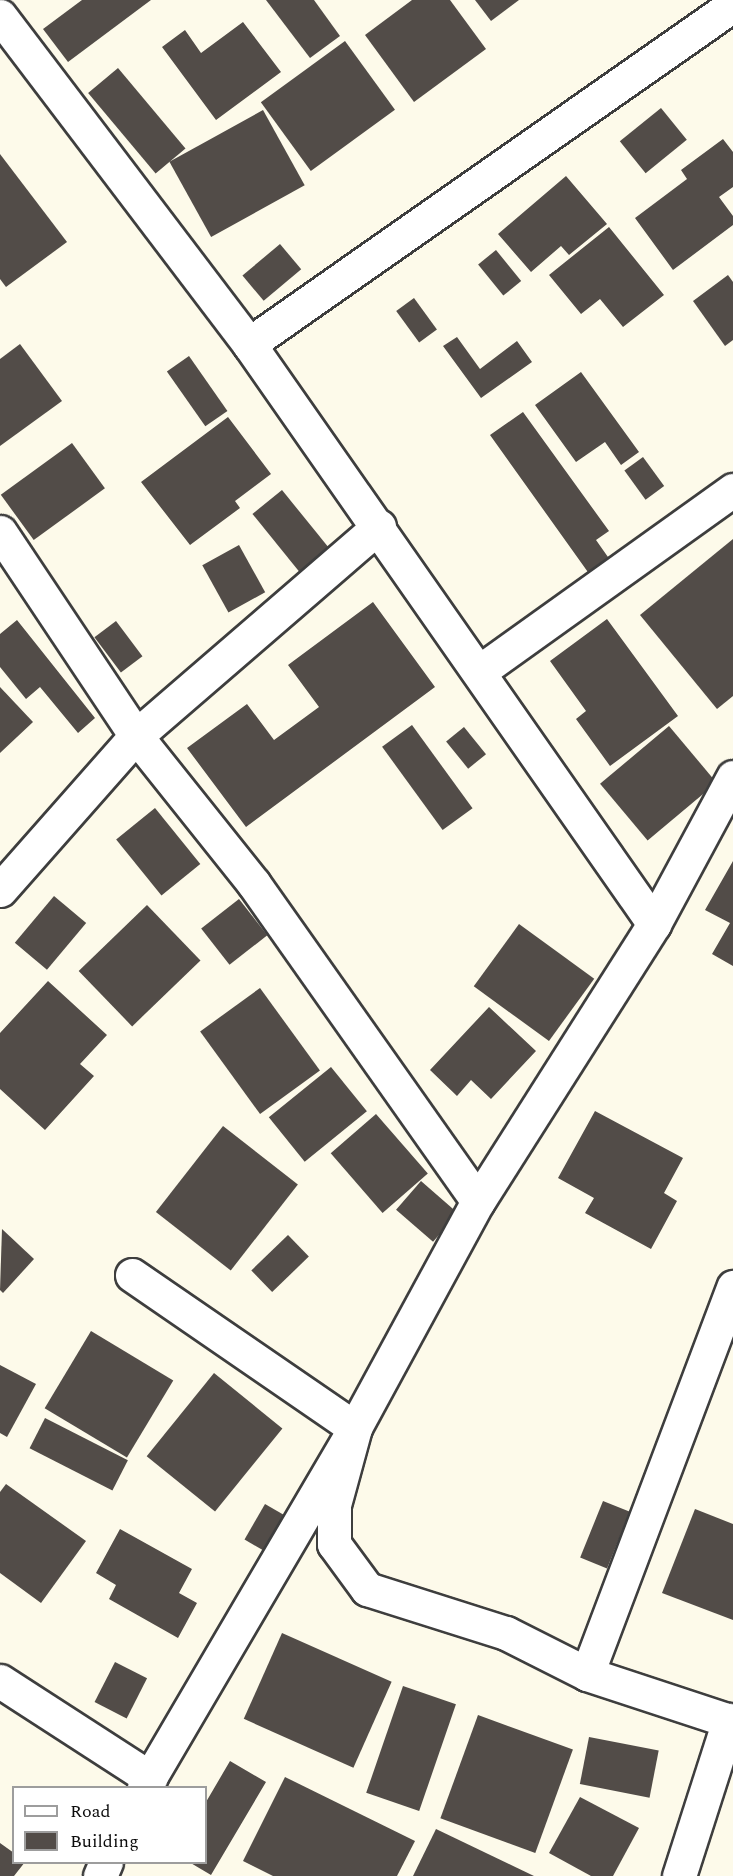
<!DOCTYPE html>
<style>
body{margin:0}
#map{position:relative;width:733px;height:1876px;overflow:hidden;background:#fdfaea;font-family:Spectral,serif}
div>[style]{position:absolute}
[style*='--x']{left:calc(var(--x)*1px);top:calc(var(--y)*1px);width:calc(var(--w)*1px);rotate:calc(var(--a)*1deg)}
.building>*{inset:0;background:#524c48;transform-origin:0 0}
.roads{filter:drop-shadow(2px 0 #3e3e3e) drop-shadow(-2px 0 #3e3e3e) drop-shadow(0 2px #3e3e3e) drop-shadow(0 -2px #3e3e3e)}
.minor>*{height:33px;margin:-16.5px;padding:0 16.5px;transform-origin:16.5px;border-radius:16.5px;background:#fff}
span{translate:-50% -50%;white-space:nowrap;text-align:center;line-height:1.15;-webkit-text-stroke:6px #fff;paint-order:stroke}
.legend{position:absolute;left:12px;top:1786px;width:195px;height:78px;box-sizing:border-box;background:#fff;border:2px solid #9d9d9d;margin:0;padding:8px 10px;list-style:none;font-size:18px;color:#0b0b0b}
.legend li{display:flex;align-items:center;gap:12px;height:30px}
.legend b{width:30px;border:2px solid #9d9d9d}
</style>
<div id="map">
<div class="building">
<div style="clip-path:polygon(82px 0,151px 0,68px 62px,43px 29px)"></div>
<div style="clip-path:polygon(266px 0,314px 0,340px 36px,310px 58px)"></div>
<div style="clip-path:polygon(412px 0,450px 0,486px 49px,414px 102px,365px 35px)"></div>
<div style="clip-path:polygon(475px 0,519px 0,491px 21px)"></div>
<div style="clip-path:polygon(243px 22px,281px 72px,216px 120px,162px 47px,185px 30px,201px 53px)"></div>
<div style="left:345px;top:41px;width:85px;height:104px;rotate:54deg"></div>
<div style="left:118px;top:68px;width:105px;height:39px;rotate:50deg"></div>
<div style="left:661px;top:108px;width:41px;height:53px;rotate:51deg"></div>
<div style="left:263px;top:110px;width:86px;height:107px;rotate:61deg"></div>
<div style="clip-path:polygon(723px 139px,733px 152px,733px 187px,719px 197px,733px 216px,733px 225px,673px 270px,635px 218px,687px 179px,681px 170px)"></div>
<div style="clip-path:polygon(0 154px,67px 242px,6px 287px,0 279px)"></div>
<div style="clip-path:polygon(566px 176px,607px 224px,569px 255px,561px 246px,531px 272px,498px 234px)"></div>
<div style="clip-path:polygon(609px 227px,664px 295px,623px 327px,600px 299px,581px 314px,549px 275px)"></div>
<div style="left:280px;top:244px;width:33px;height:49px;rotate:50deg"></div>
<div style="left:496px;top:250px;width:40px;height:23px;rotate:51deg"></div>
<div style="clip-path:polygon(728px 275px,733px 282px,733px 340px,725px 346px,693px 301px)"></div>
<div style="left:414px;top:298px;width:39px;height:22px;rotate:54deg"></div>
<div style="clip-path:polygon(457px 337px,480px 369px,517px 341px,532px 362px,481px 398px,443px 346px)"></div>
<div style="clip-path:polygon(20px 344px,62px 401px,0 446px,0 359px)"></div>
<div style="left:189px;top:356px;width:67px;height:27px;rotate:55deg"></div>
<div style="clip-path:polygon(581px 372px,639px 452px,621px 465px,605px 442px,576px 462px,535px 405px)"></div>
<div style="clip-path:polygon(523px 412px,609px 531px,596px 540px,615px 567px,595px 582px,490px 435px)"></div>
<div style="clip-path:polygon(228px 417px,271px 474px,235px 501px,240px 508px,190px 545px,141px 482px)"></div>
<div style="left:72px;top:443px;width:56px;height:88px;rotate:54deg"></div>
<div style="left:643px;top:457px;width:36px;height:23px;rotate:54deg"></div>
<div style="left:282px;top:490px;width:76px;height:38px;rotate:51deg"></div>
<div style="clip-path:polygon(733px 539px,733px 696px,717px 709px,640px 615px)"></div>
<div style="left:239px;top:545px;width:54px;height:42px;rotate:61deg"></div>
<div style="clip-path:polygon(373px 602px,435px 687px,246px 827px,187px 748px,247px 704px,274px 740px,319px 707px,288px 665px)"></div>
<div style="clip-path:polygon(607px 619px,678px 716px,610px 766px,576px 719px,586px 711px,550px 661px)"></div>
<div style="clip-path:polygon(17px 620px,95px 718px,78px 733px,40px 687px,26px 699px,0 667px,0 634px)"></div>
<div style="left:116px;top:621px;width:44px;height:27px;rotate:53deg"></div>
<div style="clip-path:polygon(0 687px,33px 722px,0 753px)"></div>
<div style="left:412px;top:725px;width:103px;height:37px;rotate:54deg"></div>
<div style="left:669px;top:726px;width:74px;height:90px;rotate:50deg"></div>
<div style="left:464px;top:727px;width:35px;height:23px;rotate:51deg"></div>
<div style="left:155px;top:808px;width:72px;height:50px;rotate:51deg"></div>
<div style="clip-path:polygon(733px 861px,733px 966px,712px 954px,730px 923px,705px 910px)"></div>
<div style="left:54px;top:896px;width:42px;height:61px;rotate:40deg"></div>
<div style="left:239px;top:899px;width:46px;height:48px;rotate:52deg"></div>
<div style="left:147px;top:905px;width:77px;height:95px;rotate:46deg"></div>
<div style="left:519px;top:924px;width:93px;height:77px;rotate:36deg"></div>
<div style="clip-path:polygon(48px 981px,107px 1035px,80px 1064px,94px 1076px,45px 1130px,0 1089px,0 1033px)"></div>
<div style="left:260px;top:988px;width:102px;height:74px;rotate:54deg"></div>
<div style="clip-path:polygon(489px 1007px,536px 1051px,491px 1099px,471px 1080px,457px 1096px,430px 1070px)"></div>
<div style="left:331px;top:1067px;width:57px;height:80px;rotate:51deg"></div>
<div style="clip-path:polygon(595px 1111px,683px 1158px,664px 1193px,677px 1201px,651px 1249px,585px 1213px,594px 1198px,558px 1178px)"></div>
<div style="left:376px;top:1114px;width:79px;height:60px;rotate:49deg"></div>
<div style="left:223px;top:1126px;width:95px;height:109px;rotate:38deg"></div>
<div style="left:421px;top:1181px;width:49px;height:38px;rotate:41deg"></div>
<div style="clip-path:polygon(2px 1229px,34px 1259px,3px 1293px,0 1290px)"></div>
<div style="left:288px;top:1235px;width:30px;height:51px;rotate:46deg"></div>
<div style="left:91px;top:1331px;width:96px;height:90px;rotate:31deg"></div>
<div style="clip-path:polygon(0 1365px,36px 1384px,7px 1437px,0 1433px)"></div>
<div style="left:214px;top:1373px;width:88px;height:107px;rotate:39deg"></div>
<div style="left:45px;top:1418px;width:93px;height:34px;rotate:27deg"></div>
<div style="clip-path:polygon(6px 1484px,86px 1541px,41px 1603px,0 1573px,0 1492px)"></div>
<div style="left:603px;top:1501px;width:29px;height:61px;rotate:22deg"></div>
<div style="left:265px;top:1504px;width:28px;height:41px;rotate:30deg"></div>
<div style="clip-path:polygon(695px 1509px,733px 1524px,733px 1620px,662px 1593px)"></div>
<div style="clip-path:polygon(120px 1529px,192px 1569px,179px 1593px,197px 1603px,178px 1638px,109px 1599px,116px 1585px,96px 1573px)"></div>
<div style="left:282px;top:1633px;width:120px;height:94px;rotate:24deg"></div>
<div style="left:115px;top:1662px;width:36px;height:45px;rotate:27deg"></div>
<div style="left:403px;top:1686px;width:56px;height:113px;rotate:19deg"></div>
<div style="left:478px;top:1715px;width:101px;height:110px;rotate:20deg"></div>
<div style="left:589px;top:1737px;width:71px;height:48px;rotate:11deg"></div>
<div style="clip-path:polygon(230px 1761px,266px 1782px,211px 1875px,189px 1862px,206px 1862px,206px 1802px)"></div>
<div style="clip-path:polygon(285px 1777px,415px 1841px,397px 1876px,273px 1876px,243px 1861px)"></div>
<div style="clip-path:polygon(580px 1797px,639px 1828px,613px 1876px,591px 1876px,549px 1853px)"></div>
<div style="clip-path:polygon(436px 1829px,534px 1876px,413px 1876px)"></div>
<div style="clip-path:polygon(0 1843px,14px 1853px,14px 1862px,25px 1862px,14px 1876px,0 1876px)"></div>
</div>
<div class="roads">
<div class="minor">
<div style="--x:0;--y:16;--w:412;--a:52.8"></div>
<div style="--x:0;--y:532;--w:245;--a:56.3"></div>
<div style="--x:136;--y:736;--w:189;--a:51.4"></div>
<div style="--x:254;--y:884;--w:388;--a:54.8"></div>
<div style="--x:480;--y:671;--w:311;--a:-35.6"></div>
<div style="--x:733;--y:777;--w:167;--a:118.3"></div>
<div style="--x:654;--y:924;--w:328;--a:122.4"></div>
<div style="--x:478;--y:1201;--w:258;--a:118.5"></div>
<div style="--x:355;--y:1428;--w:80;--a:105.3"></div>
<div style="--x:334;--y:1505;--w:39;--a:90"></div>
<div style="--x:334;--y:1544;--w:56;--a:53.7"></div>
<div style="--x:367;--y:1589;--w:146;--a:17.6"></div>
<div style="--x:506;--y:1633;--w:91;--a:26.8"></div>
<div style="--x:587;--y:1674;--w:154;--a:18.2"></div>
<div style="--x:0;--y:890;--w:205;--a:-48.6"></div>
<div style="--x:136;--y:736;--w:321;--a:-40.8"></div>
<div style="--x:654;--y:924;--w:707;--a:-124.93"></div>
<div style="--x:249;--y:344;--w:591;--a:-35.01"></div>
<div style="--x:132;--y:1275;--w:270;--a:34.5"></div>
<div style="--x:355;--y:1428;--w:417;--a:120.4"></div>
<div style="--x:587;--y:1674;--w:414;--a:-69.3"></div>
<div style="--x:0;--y:1681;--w:179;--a:32.9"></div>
<div style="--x:100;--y:1876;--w:15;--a:-67"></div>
<div style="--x:679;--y:1876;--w:164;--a:-72.2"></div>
</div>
</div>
<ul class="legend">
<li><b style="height:8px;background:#fff"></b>Road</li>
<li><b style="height:16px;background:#524c48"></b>Building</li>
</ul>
</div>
